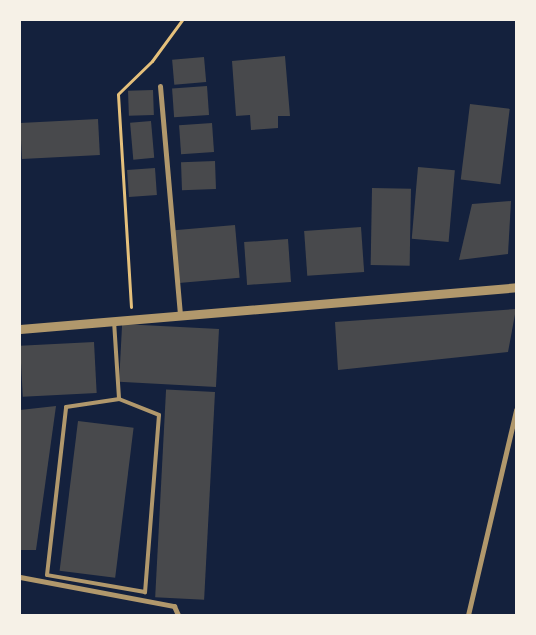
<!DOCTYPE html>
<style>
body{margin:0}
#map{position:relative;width:536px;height:635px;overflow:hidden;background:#14213d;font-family:Helvetica,sans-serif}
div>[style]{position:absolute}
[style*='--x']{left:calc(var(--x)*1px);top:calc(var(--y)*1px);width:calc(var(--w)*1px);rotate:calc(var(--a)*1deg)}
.building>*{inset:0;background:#48494c;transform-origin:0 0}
.path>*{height:3px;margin:-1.5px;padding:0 1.5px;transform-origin:1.5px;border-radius:1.5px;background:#e5c07b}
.service>*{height:4px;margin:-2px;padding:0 2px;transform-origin:2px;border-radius:2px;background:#b1986c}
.minor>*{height:5px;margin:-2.5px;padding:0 2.5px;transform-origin:2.5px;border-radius:2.5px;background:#b1986c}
.tertiary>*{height:9px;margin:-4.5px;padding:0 4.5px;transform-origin:4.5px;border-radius:4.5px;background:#b1986c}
span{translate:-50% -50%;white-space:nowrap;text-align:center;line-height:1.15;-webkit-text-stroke:4px #f6f1e7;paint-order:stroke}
.frame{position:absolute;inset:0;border:21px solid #f6f1e7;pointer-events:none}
</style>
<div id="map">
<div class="building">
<div style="clip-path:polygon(285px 56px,290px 116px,278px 116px,278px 128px,251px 130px,250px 115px,236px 116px,232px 61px)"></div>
<div style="left:204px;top:57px;width:25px;height:32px;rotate:85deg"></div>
<div style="left:207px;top:86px;width:29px;height:35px;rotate:86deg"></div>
<div style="left:153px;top:90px;width:25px;height:25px;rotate:88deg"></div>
<div style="left:470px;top:104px;width:40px;height:76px;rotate:7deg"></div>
<div style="left:98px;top:119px;width:36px;height:78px;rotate:87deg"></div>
<div style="left:151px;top:121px;width:37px;height:21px;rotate:85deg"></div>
<div style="left:212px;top:123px;width:29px;height:33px;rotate:86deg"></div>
<div style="left:215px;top:161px;width:28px;height:34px;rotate:88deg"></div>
<div style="left:418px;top:167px;width:37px;height:72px;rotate:5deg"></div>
<div style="left:155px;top:168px;width:27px;height:28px;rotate:86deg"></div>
<div style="left:372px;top:188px;width:39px;height:77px;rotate:1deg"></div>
<div style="clip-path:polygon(511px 201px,508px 254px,459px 260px,472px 204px)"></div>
<div style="left:235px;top:225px;width:53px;height:61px;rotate:85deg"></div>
<div style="left:361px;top:227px;width:45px;height:57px;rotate:86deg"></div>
<div style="left:288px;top:239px;width:43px;height:44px;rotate:86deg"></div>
<div style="clip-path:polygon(516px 309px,508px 352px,338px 370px,335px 322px)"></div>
<div style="left:219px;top:329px;width:58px;height:97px;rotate:93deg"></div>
<div style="left:94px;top:342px;width:51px;height:74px;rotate:87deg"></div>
<div style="left:215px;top:392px;width:208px;height:49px;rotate:93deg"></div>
<div style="clip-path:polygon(56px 406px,36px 550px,20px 550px,20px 410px)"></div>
<div style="left:78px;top:421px;width:56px;height:151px;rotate:7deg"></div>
</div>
<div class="path">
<div style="--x:131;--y:307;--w:213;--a:-93.5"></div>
<div style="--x:118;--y:94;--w:47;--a:-44.1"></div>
<div style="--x:152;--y:61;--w:51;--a:-53.8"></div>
</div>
<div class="service">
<div style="--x:114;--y:321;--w:78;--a:86.3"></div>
<div style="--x:119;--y:399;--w:43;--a:21.8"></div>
<div style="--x:159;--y:415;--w:178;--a:94.5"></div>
<div style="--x:145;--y:592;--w:99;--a:-170.2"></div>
<div style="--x:47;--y:575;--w:169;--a:-83.5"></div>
<div style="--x:66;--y:407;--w:54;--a:-8.6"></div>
</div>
<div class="minor">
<div style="--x:160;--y:86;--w:230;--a:85"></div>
<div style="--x:20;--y:577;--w:157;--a:10.7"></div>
<div style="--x:174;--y:606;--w:10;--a:66"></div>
<div style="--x:468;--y:615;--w:211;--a:-76.8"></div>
</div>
<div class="tertiary">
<div style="--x:20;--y:329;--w:498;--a:-4.8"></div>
</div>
<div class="frame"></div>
</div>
